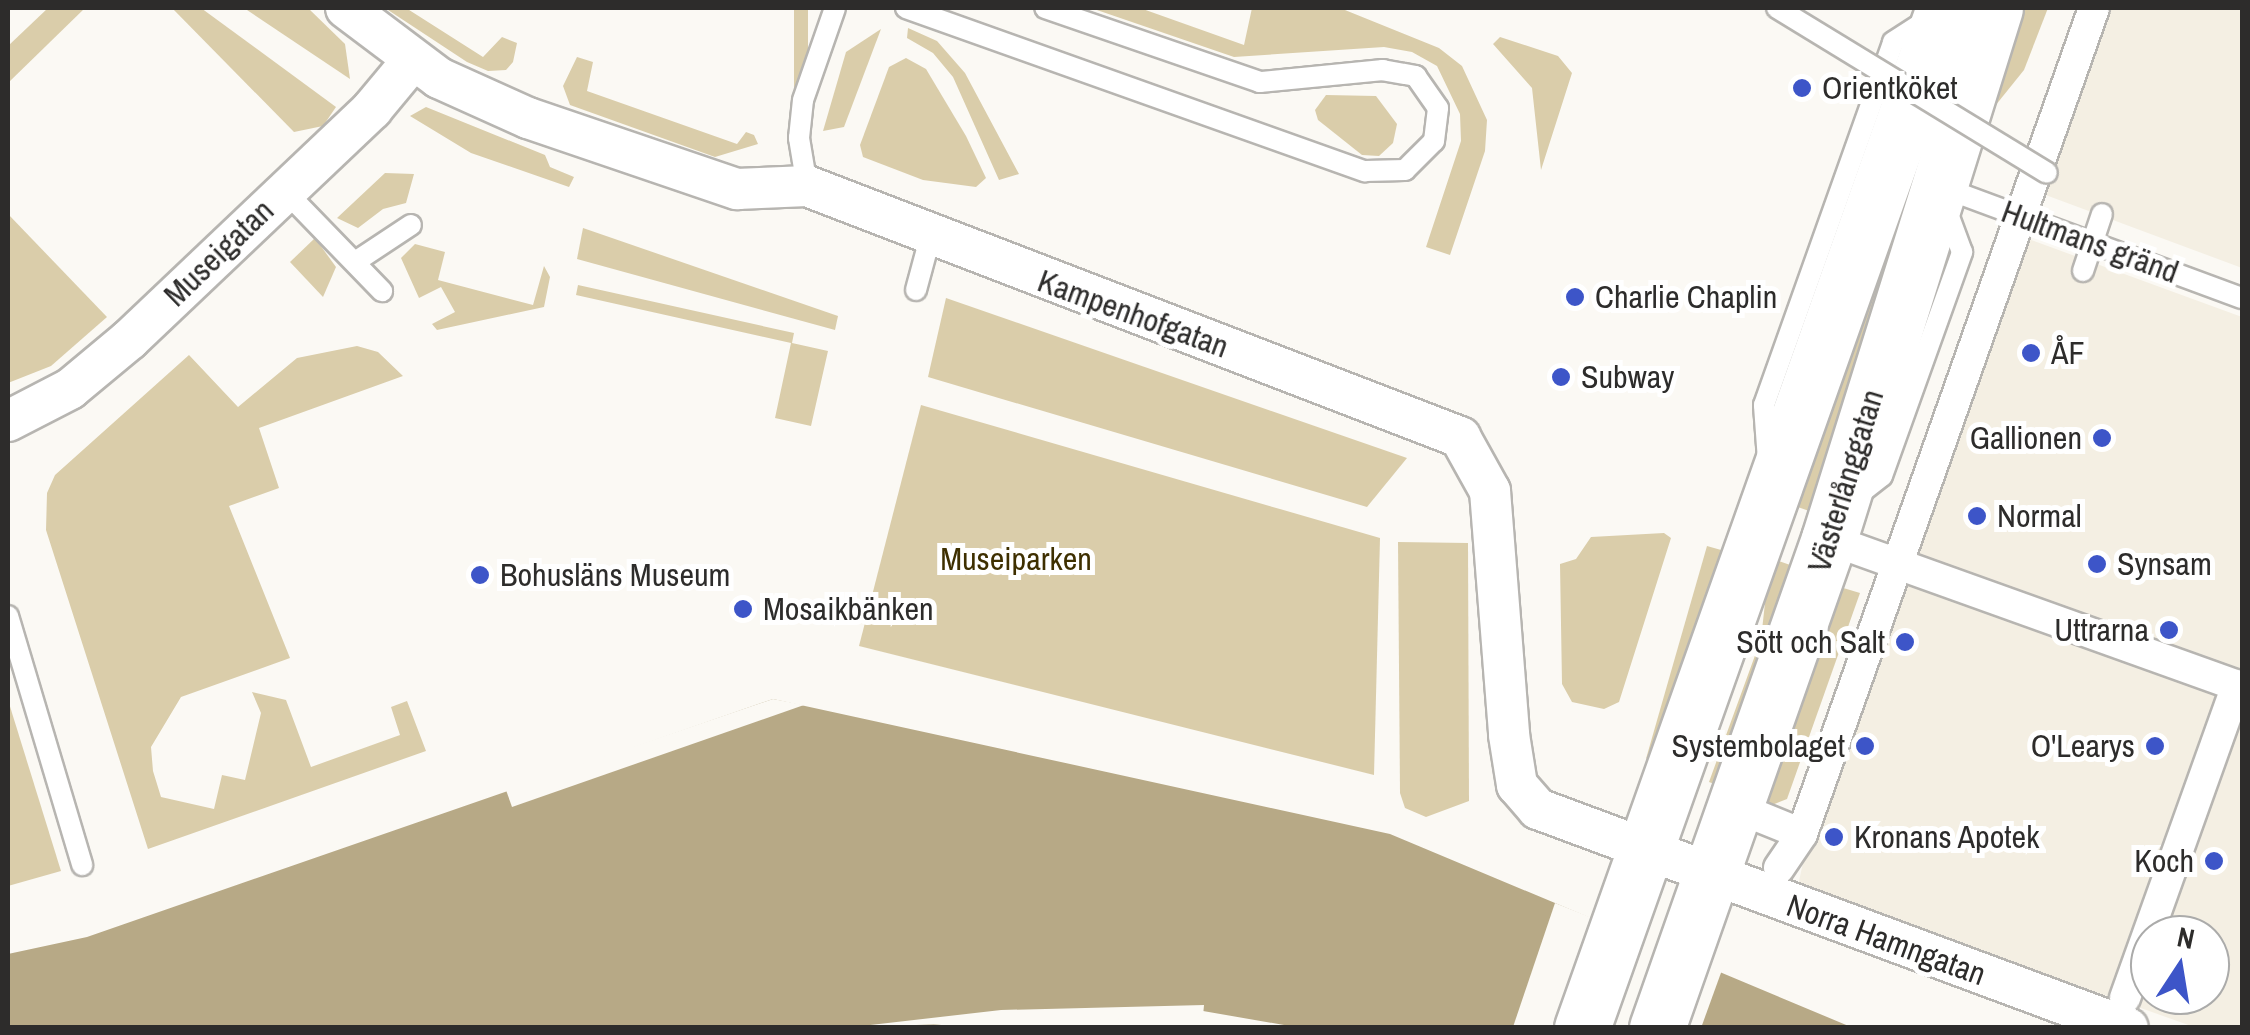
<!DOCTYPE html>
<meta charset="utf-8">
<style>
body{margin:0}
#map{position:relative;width:2250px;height:1035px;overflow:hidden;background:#fbf9f4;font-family:"Archivo Narrow",sans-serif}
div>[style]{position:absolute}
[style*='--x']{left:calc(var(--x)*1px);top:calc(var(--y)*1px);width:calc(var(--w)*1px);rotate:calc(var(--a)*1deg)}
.built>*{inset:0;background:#f4efe3}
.green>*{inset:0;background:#dacdaa;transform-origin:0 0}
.water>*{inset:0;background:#b7a986}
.pier>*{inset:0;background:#fbf9f4}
.roads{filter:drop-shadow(2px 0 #b7b5b1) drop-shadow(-2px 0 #b7b5b1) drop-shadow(0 2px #b7b5b1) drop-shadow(0 -2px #b7b5b1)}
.service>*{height:20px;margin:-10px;padding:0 10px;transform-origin:10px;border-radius:10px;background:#fff}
.pedestrian>*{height:30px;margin:-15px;padding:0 15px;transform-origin:15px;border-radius:15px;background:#fff}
.minor>*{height:40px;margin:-20px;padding:0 20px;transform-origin:20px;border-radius:20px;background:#fff}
.secondary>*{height:55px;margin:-27.5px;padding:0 27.5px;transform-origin:27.5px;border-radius:27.5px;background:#fff}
.bridges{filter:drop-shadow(2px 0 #b7b5b1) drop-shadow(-2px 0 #b7b5b1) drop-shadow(0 2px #b7b5b1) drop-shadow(0 -2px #b7b5b1)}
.service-bridge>*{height:20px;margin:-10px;padding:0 10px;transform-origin:10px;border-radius:10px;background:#fff}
.dots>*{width:28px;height:28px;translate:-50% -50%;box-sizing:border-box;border:5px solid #fff;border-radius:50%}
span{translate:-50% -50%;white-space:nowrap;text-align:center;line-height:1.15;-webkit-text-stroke:10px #fff;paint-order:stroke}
.poi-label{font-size:32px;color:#2d2c2b}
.left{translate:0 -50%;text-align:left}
.right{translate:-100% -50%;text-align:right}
.street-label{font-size:32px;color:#2d2c2b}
.park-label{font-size:32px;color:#3e2f00}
.frame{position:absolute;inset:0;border:10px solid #2d2c2b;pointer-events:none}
.north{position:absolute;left:2130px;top:915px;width:100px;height:100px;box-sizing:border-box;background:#fff;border:2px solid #ababaa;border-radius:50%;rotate:12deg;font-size:28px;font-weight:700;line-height:40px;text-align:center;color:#2d2c2b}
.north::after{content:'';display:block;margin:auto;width:35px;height:45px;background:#3d55c8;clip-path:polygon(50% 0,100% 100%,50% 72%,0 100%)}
</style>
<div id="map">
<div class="built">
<div style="clip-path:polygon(2111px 8px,2242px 8px,2242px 268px,2043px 194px)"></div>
<div style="clip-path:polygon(evenodd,2023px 237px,2242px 317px,2242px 1027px,2194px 1027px,1798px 886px,1808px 839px,2023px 237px,2150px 935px,2210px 935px,2210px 995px,2150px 995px,2150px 935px)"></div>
</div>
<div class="green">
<div style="clip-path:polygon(48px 8px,85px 8px,8px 83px,8px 46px)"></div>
<div style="clip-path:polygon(172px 8px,201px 8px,336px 107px,323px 126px,294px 132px)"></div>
<div style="clip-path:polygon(244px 8px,308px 8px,345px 44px,350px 79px)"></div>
<div style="clip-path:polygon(385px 8px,406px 8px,483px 57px,502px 37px,517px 43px,513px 62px,506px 70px,488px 71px,467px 62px)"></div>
<div style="left:794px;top:8px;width:14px;height:111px"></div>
<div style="clip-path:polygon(1091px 8px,1140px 8px,1244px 45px,1252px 8px,1340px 8px,1439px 48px,1462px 66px,1487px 120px,1485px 151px,1450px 255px,1426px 247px,1461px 141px,1460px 114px,1437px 66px,1412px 52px,1384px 47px,1234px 57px)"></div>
<div style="clip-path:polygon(2018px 8px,2048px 8px,2024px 70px,1991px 111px)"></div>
<div style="clip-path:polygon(908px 28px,937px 41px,965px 73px,1019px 174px,999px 180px,953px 77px,933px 53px,907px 38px)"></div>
<div style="clip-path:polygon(881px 29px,844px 127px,823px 131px,846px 52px)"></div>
<div style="clip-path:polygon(1500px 37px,1558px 56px,1572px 73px,1541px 170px,1532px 88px,1493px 44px)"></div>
<div style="clip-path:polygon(577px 57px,593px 62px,587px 91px,737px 144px,746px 132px,754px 135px,758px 144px,715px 157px,570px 105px,563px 86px)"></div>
<div style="clip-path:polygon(906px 58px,926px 69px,966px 136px,986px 178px,976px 187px,923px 180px,863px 157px,860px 145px,889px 67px)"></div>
<div style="clip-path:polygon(1326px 95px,1376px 96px,1397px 124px,1393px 143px,1379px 156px,1362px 155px,1318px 120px,1315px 110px)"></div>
<div style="clip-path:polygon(426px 107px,545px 155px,550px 167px,574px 177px,569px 187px,471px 153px,410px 116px)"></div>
<div style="clip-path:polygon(1924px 127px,1930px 132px,1812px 512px,1792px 505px)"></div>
<div style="clip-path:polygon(385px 173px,414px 174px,406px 203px,383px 209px,358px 228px,337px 218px)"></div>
<div style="clip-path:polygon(8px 214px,107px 317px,51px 366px,8px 383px)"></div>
<div style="clip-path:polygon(583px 228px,838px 316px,835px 330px,577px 259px)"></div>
<div style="clip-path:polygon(315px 238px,336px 267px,323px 297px,290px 262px)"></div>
<div style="clip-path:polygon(415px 244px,445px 252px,438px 280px,533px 305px,544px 266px,550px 277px,544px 307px,437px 330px,432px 324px,455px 312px,441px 287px,419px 298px,401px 258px)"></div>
<div style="clip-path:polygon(578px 285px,794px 333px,792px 343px,828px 351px,811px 426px,775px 418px,791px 343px,576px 295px)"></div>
<div style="clip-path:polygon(946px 298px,1407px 458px,1367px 507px,928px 377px)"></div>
<div style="clip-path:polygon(357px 346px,378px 352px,403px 376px,259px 428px,279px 488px,229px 506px,290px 658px,181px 697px,151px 747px,153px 771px,161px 797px,214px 809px,222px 775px,245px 780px,261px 713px,252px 692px,286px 700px,311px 767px,400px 735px,391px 707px,407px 701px,426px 751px,148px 849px,46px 530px,47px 493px,55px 475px,189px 355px,238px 407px,297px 358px)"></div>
<div style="clip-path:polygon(921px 405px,1380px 538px,1374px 775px,859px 646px)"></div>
<div style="clip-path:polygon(1664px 533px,1671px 538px,1619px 702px,1604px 709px,1572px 702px,1562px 684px,1560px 564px,1576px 559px,1591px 537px)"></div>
<div style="clip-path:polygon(1398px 542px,1468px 543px,1469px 801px,1426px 817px,1405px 808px,1400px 793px)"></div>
<div style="left:1707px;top:546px;width:22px;height:221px;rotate:16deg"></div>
<div style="clip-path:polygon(1770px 558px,1796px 567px,1717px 785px,1709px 782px,1761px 639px)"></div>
<div style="clip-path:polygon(1840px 587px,1860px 593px,1787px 799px,1772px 805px,1764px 802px)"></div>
<div style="clip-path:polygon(8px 700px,61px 871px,8px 886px)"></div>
</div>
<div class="water">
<div style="clip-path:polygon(773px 699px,1390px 834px,1851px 1027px,1301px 1028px,1203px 1011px,1004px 1016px,910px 1028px,8px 1028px,8px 954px,87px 937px)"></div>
</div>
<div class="pier">
<div style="clip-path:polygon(773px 699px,804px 705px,512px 807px,506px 790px)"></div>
<div style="clip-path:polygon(1555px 903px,1722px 970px,1701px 1028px,1513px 1027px)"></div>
<div style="clip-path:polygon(1204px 1005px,1203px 1016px,853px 1027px,1001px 1010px)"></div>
</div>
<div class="roads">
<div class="service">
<div style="--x:906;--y:8;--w:487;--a:19.6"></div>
<div style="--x:1365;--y:171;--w:40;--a:-1.4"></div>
<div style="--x:1405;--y:170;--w:41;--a:-45"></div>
<div style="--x:1434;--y:141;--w:33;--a:-83"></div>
<div style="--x:1438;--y:108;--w:39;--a:-125"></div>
<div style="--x:1416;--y:76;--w:34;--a:-170"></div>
<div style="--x:1383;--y:70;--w:124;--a:174.4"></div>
<div style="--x:1260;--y:82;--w:227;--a:-161"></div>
<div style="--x:807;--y:186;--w:49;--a:-99.5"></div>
<div style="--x:799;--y:138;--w:38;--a:-84"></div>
<div style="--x:803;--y:100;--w:97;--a:-70.8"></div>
<div style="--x:1939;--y:186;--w:323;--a:20.3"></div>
<div style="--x:284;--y:190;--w:141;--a:45.9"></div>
<div style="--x:355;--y:262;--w:67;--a:-33.5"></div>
<div style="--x:916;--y:290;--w:54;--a:-74.9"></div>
<div style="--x:1768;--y:460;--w:55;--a:-94.2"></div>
<div style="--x:1764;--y:405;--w:385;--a:-70.4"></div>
<div style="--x:1893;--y:42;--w:40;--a:-32.9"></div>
<div style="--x:1855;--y:497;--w:34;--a:-38"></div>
<div style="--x:1882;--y:476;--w:238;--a:-70.3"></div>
<div style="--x:1962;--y:252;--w:49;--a:-110.3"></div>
<div style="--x:8;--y:616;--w:260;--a:73.4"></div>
</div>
<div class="pedestrian">
<div style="--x:1853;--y:548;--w:413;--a:19.7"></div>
<div style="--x:1760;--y:817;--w:45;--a:22"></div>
<div style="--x:1779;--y:868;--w:41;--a:-55.9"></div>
<div style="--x:1802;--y:834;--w:876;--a:-70.53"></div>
<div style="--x:2125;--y:998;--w:332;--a:-70.3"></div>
</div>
<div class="minor">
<div style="--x:346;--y:8;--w:116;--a:37"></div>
<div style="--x:439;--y:78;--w:98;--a:24.2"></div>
<div style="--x:528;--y:118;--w:221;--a:18.8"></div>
<div style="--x:737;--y:189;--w:70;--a:-2.5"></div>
<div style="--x:807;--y:186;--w:700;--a:21.03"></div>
<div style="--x:1460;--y:437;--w:62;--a:60.9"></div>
<div style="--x:1490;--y:491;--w:245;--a:85.5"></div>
<div style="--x:1509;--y:735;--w:51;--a:80.9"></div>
<div style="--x:1517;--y:785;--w:32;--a:49"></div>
<div style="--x:1538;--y:809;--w:629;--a:20.36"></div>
<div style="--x:8;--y:421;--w:70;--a:-27.3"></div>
<div style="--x:70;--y:389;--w:78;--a:-39.8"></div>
<div style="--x:130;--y:339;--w:334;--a:-43.5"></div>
<div style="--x:372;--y:109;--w:62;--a:-50.2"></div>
</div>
<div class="secondary">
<div style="--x:1582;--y:1028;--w:1082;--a:-70.46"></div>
<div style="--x:1657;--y:1028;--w:518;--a:-70.62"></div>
<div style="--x:1829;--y:539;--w:556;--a:-72.64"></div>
</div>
</div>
<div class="bridges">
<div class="service-bridge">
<div style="--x:1777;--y:8;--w:316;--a:31.4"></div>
<div style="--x:2083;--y:271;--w:60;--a:-71.6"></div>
</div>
</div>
<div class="dots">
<div style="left:1802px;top:88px;background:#3d55c8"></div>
<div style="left:1575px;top:297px;background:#3d55c8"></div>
<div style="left:2031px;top:353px;background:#3d55c8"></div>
<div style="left:1561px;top:377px;background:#3d55c8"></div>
<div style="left:2102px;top:438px;background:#3d55c8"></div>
<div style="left:1977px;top:516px;background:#3d55c8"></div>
<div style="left:2097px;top:564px;background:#3d55c8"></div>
<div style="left:480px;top:575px;background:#3d55c8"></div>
<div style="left:743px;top:609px;background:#3d55c8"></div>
<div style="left:2169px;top:630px;background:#3d55c8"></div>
<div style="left:1905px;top:642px;background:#3d55c8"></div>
<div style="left:1865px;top:746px;background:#3d55c8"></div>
<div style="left:2155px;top:746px;background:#3d55c8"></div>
<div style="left:1834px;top:837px;background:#3d55c8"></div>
<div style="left:2214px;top:861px;background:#3d55c8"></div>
</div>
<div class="poi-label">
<span class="left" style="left:1822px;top:88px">Orientköket</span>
<span class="left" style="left:1595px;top:297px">Charlie Chaplin</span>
<span class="left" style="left:2051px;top:353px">ÅF</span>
<span class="left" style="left:1581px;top:377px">Subway</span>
<span class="right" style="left:2082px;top:438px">Gallionen</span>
<span class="left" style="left:1997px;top:516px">Normal</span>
<span class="left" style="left:2117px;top:564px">Synsam</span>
<span class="left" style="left:500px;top:575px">Bohusläns Museum</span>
<span class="left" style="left:763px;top:609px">Mosaikbänken</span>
<span class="right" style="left:2149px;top:630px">Uttrarna</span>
<span class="right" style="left:1885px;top:642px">Sött och Salt</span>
<span class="right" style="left:1845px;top:746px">Systembolaget</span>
<span class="right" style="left:2135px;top:746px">O'Learys</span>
<span class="left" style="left:1854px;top:837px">Kronans Apotek</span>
<span class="right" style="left:2194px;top:861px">Koch</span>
</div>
<div class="street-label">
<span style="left:2090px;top:242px;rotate:20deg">Hultmans gränd</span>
<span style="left:219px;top:253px;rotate:-44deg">Museigatan</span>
<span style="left:1133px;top:314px;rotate:20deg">Kampenhofgatan</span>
<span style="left:1846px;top:481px;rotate:-73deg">Västerlånggatan</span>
<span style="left:1886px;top:940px;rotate:20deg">Norra Hamngatan</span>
</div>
<div class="park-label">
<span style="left:1016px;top:559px">Museiparken</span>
</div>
<div class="frame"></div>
<div class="north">N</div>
</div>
